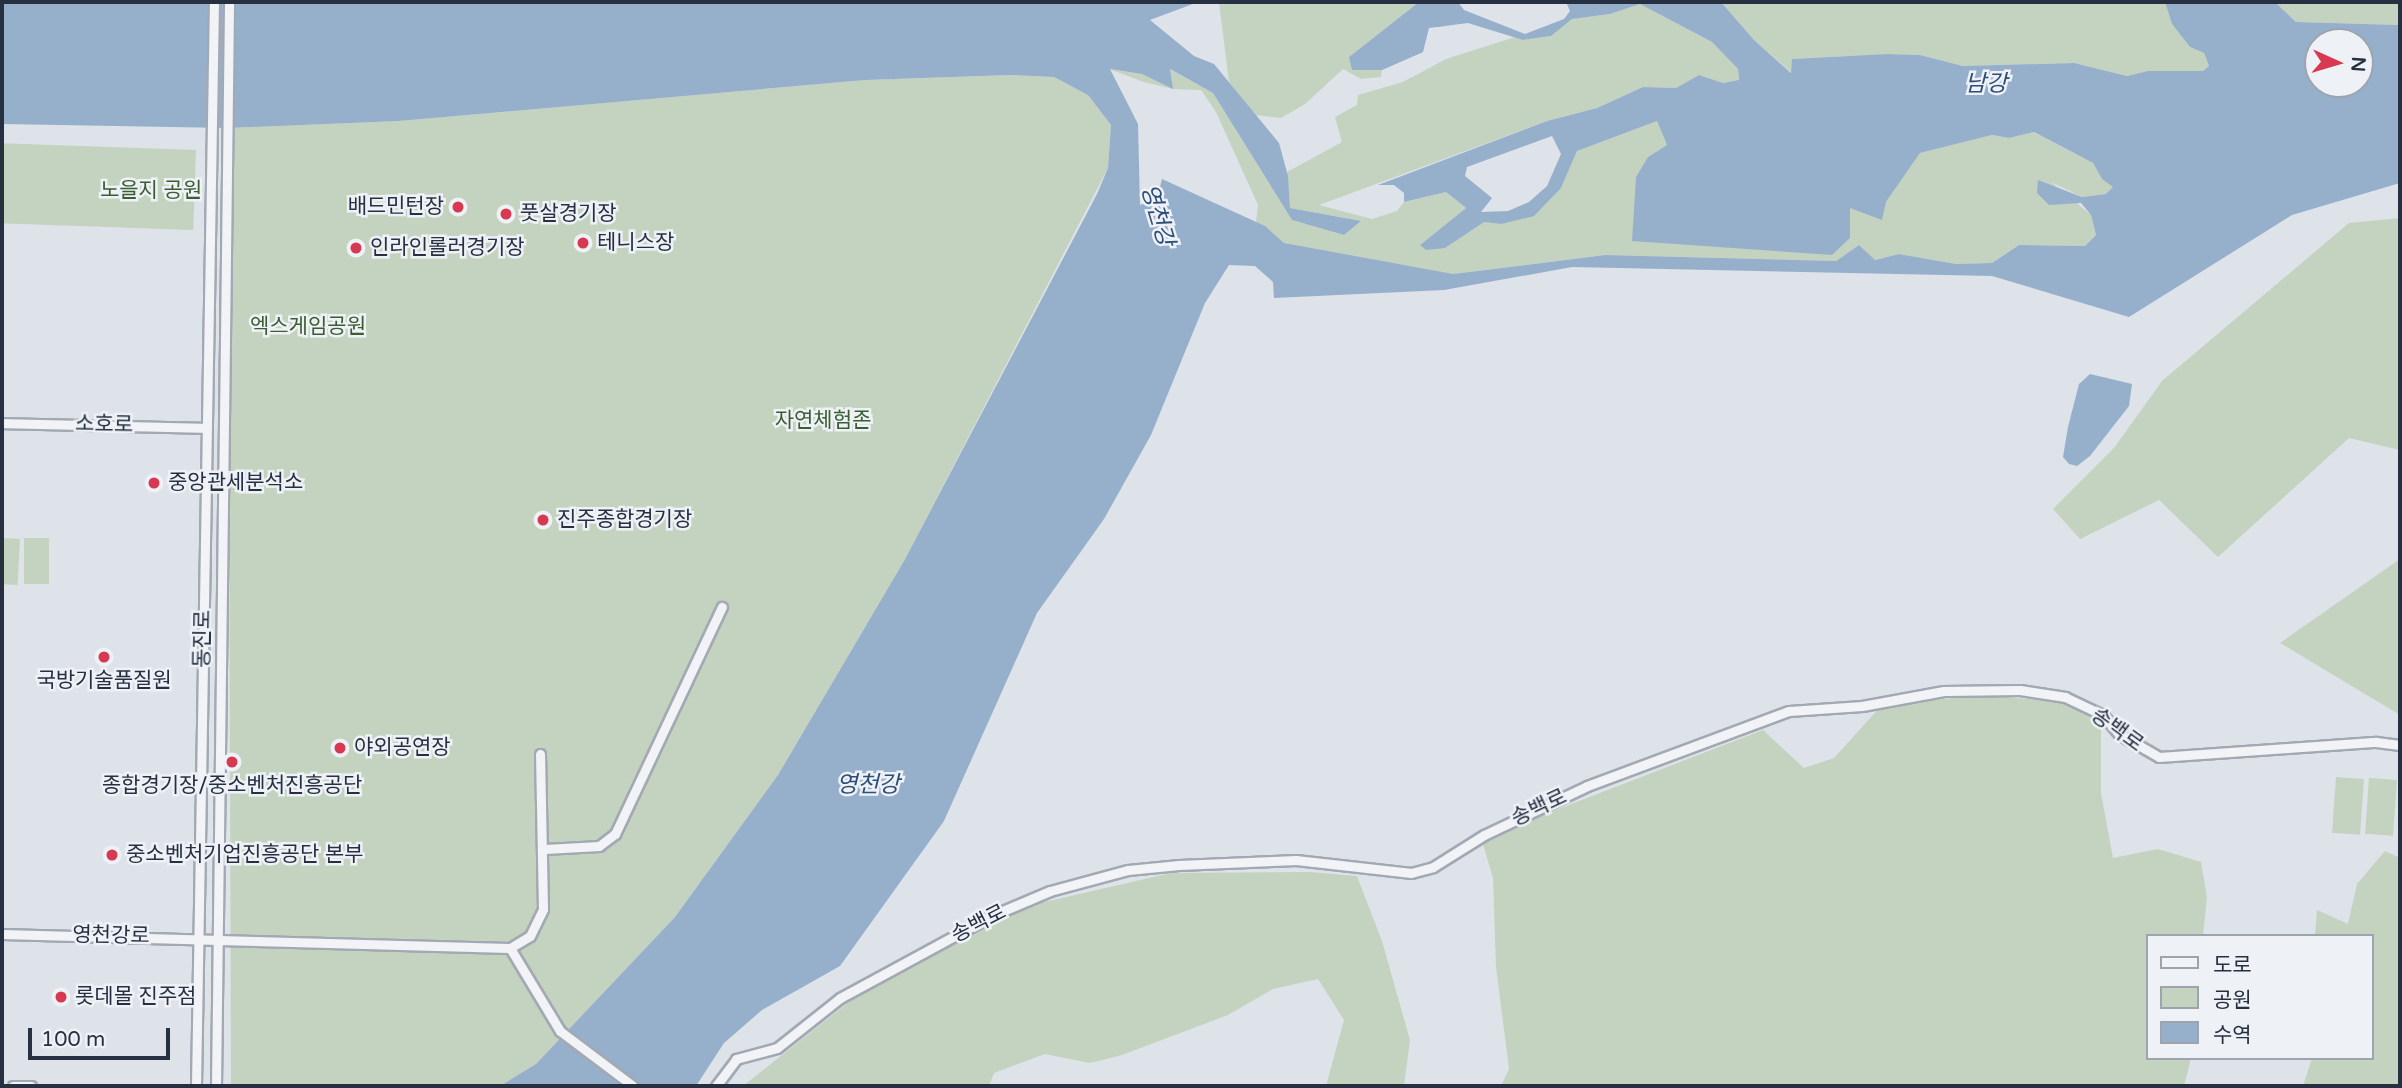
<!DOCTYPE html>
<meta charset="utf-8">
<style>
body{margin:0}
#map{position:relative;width:2402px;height:1088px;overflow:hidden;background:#dee2e9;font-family:"Varela Round","Noto Sans KR",sans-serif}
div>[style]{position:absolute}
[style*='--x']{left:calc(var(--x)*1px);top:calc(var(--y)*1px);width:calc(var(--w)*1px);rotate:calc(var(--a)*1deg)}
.green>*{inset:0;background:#c4d3bf;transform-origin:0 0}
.water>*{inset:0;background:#96b0cc}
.roads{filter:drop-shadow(2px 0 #a3a9b3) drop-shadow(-2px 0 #a3a9b3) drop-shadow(0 2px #a3a9b3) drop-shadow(0 -2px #a3a9b3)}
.minor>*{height:9px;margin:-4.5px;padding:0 4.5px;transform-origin:4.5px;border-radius:4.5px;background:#f1f3f7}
.dots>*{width:19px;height:19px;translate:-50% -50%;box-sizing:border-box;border:4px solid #eef1f6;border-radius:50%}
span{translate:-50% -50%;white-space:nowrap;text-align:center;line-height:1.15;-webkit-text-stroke:5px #eef1f6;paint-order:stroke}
.park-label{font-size:21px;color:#3a5d32}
.poi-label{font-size:21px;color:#263041}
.right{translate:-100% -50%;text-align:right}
.left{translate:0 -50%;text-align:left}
.street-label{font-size:21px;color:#263041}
.water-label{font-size:23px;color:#2d4e77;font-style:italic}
.frame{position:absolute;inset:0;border:4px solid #263041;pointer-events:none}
.legend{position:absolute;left:2146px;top:934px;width:228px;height:126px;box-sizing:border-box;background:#eef1f6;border:2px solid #9ea4ae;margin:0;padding:9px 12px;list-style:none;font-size:21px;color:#263041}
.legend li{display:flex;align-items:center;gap:14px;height:35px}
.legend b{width:35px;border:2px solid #9ea4ae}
.north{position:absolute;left:2304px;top:28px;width:70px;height:70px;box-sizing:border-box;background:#eef1f6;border:2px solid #9ea4ae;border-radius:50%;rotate:94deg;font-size:19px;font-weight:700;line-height:28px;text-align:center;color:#263041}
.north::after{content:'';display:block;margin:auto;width:24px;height:32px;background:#d73a50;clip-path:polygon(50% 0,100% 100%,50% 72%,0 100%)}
.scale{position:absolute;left:28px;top:1028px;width:142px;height:32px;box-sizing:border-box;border:4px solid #263041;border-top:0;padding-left:9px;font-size:21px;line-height:24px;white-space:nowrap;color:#263041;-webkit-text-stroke:5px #eef1f6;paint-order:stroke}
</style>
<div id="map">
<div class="green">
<div style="clip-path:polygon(1219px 2px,1419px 2px,1349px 57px,1424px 48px,1423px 52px,1382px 70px,1381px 77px,1361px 79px,1343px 69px,1305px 104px,1281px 118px,1255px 115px,1229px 82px)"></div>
<div style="clip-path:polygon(1721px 2px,2165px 2px,2172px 24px,2190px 47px,2204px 53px,2209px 66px,2203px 71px,2148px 71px,2127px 76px,2074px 63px,1963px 66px,1920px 55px,1887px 54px,1792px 59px,1792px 73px,1754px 40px)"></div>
<div style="clip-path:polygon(2275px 2px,2400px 2px,2400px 25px,2296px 22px)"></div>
<div style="clip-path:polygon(1640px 4px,1712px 42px,1738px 69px,1739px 81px,1723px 83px,1699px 75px,1676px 88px,1643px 87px,1597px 108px,1547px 121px,1319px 205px,1372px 219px,1397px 211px,1404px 202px,1446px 192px,1466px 208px,1421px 244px,1465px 233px,1484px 222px,1501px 224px,1561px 188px,1577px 151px,1657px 121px,1667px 145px,1648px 157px,1847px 233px,1850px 208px,1870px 213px,1886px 202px,1920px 153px,1992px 135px,2009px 138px,2033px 132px,2093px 163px,2102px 179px,2114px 187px,2106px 194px,2082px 197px,2051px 182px,2091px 215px,2096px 235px,2085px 246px,2019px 245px,1992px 263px,1956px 264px,1899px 254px,1874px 260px,1859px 245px,1836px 261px,1605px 255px,1453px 274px,1424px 272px,1284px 243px,1256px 222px,1258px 205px,1216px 112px,1201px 90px,1173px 89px,1144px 82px,1109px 69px,1142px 74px,1172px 88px,1169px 69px,1213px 93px,1292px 220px,1344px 235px,1361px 221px,1290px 208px,1287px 172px,1342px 142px,1335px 117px,1357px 105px,1358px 95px,1403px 82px,1446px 59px,1515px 37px,1523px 40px,1551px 36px,1572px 19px,1610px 14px)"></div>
<div style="clip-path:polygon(1010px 75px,1054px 77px,1088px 95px,1111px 125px,1108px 168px,904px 561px,778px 775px,675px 917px,536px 1064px,500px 1086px,231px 1086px,228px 128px,399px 121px,865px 80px)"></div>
<div style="left:196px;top:150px;width:80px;height:194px;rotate:92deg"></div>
<div style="clip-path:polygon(2400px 218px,2400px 450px,2349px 438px,2218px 557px,2159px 500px,2080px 539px,2053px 509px,2114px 448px,2162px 381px,2349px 223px)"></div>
<div style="left:2px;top:538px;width:18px;height:46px;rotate:3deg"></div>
<div style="left:24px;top:538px;width:25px;height:46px"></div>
<div style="clip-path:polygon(2400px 559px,2400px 715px,2280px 643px)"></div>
<div style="clip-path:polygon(1984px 695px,2072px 703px,2101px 716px,2101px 793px,2113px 858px,2158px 849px,2201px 862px,2207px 897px,2203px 936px,2148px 936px,2148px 1058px,2191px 1058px,2184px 1086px,1501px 1086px,1509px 1069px,1496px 967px,1493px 878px,1483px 844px,1535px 818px,1763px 730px,1804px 768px,1834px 758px,1882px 705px)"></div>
<div style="left:2336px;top:777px;width:28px;height:56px;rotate:4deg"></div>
<div style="left:2369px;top:778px;width:28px;height:56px;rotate:4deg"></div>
<div style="clip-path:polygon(2385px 851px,2400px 858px,2400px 1086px,2303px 1086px,2312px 1058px,2372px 1058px,2372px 936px,2315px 936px,2317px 910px,2348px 924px,2357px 884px)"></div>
<div style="clip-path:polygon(1309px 872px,1357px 876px,1382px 941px,1410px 1040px,1404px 1086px,1326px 1086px,1344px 1020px,1318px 979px,1273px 989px,1228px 1015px,1122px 1055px,1090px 1063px,1045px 1054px,994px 1073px,989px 1086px,743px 1086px,859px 994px,1027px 906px,1171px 873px)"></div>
</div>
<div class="water">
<div style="clip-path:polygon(evenodd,2px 2px,1198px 2px,1150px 20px,1194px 56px,1214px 64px,1279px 143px,1288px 176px,1290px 208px,1361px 221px,1344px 235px,1292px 220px,1213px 93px,1170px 69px,1173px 89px,1142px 74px,1110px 69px,1138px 124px,1140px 205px,1157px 198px,1162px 179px,1265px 226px,1284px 243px,1453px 274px,1605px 255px,1836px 261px,1859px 245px,1875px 260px,1899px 254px,1956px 264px,1992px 263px,2019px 245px,2085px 246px,2096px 235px,2091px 215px,2081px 203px,2049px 205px,2037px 193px,2038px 180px,2082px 197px,2106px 194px,2113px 187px,2102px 179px,2093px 163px,2034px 132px,2009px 138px,1992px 135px,1920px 153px,1886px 202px,1882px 220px,1850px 208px,1850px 238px,1832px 255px,1632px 241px,1636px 177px,1648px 157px,1667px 145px,1657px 121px,1577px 151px,1561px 188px,1534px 216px,1501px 224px,1484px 222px,1445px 248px,1426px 250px,1420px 245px,1466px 208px,1446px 192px,1404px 202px,1404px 193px,1394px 185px,1378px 185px,1547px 121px,1597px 108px,1643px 87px,1676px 88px,1699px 75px,1723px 83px,1739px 80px,1738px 69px,1712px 42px,1640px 4px,1610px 14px,1572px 19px,1551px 36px,1523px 40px,1468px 23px,1429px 28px,1423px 52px,1382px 70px,1352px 70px,1349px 57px,1419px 2px,1458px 2px,1464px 10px,1525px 34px,1564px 19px,1570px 11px,1566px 2px,1721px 2px,1754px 40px,1791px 73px,1792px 59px,1887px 54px,1920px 55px,1963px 66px,2074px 63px,2127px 76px,2148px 71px,2203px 71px,2209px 66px,2204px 53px,2190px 47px,2172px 24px,2165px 2px,2275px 2px,2296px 22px,2400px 25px,2400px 183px,2292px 215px,2129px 317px,1992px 276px,1572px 267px,1444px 290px,1274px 298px,1273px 282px,1255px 266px,1229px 265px,1205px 303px,1151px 435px,1104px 519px,1037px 613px,944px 821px,840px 966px,762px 1010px,724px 1043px,696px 1086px,500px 1086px,536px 1064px,675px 917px,778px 775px,904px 561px,1097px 194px,1108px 168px,1111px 125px,1088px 95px,1054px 77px,1010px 75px,865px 80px,399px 121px,228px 128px,2px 124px,2px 2px,2318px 42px,2360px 42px,2360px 84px,2318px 84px,2318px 42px,2px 2px,1552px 136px,1561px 154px,1547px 186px,1529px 202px,1508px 211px,1481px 212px,1492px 198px,1465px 176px,1467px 167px,1552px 136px)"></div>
<div style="clip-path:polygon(2090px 374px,2132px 384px,2129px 406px,2090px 456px,2077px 466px,2069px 464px,2063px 457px,2068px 427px,2079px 384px)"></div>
</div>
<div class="roads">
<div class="minor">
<div style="--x:2;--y:423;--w:204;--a:1.4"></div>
<div style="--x:545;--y:849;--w:54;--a:-3.2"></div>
<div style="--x:599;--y:846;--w:20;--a:-37"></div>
<div style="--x:615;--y:834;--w:251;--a:-64.8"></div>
<div style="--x:2;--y:934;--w:508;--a:1.58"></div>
<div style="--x:510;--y:948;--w:23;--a:-31"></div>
<div style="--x:530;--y:936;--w:30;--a:-64"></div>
<div style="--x:543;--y:909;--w:155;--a:-91.1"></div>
<div style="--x:510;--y:948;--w:97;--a:58.9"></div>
<div style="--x:560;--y:1031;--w:91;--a:37"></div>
<div style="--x:13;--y:1086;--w:18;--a:0"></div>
<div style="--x:196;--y:1086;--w:1084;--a:-89.05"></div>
<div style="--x:216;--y:1086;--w:1084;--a:-89.31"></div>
<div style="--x:716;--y:1086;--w:34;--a:-53"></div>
<div style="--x:736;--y:1059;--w:42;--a:-15"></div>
<div style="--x:777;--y:1048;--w:80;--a:-38.4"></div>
<div style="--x:840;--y:998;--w:172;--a:-28.5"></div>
<div style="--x:991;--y:916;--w:64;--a:-23"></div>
<div style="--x:1050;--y:891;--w:81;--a:-15.1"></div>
<div style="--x:1128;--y:870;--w:51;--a:-5.6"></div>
<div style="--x:1179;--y:865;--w:117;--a:-2.4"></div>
<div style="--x:1296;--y:860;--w:116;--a:6.4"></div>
<div style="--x:1411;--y:873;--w:23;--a:-15"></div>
<div style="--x:1433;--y:867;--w:60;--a:-32.1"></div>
<div style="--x:1484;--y:835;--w:114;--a:-25.4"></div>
<div style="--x:1587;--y:786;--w:215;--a:-20.4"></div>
<div style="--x:1789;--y:711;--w:73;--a:-3.9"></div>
<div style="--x:1862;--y:706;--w:83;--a:-10.4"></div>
<div style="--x:1944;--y:691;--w:76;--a:-0.8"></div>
<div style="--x:2020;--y:690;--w:46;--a:8.8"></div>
<div style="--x:2065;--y:697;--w:42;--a:25.3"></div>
<div style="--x:2103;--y:715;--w:25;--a:50"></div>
<div style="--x:2119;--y:734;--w:46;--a:29.9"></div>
<div style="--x:2159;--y:757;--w:218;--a:-4"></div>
<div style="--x:2376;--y:742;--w:24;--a:7"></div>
</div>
</div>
<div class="dots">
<div style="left:458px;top:207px;background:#d73a50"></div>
<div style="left:506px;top:214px;background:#d73a50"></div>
<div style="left:583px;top:243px;background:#d73a50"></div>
<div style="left:356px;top:248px;background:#d73a50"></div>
<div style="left:154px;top:483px;background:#d73a50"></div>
<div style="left:543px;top:520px;background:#d73a50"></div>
<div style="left:104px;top:657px;background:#d73a50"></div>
<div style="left:340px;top:748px;background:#d73a50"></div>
<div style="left:232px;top:762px;background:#d73a50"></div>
<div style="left:112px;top:855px;background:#d73a50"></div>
<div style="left:61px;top:997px;background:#d73a50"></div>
</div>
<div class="park-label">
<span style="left:151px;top:191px">노을지 공원</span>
<span style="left:308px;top:327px">엑스게임공원</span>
<span style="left:823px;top:421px">자연체험존</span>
</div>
<div class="poi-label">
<span class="right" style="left:444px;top:207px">배드민턴장</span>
<span class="left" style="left:520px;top:214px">풋살경기장</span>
<span class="left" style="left:597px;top:243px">테니스장</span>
<span class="left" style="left:370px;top:248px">인라인롤러경기장</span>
<span class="left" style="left:168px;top:483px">중앙관세분석소</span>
<span class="left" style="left:557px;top:520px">진주종합경기장</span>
<span style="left:104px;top:681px">국방기술품질원</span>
<span class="left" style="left:354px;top:748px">야외공연장</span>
<span style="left:232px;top:786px">종합경기장/중소벤처진흥공단</span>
<span class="left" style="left:126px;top:855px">중소벤처기업진흥공단 본부</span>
<span class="left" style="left:75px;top:997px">롯데몰 진주점</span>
</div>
<div class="street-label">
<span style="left:104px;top:425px;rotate:1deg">소호로</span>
<span style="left:203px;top:639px;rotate:-89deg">동진로</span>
<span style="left:2117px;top:730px;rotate:36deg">송백로</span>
<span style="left:1539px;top:808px;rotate:-25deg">송백로</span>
<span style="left:979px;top:924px;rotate:-27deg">송백로</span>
<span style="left:111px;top:936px;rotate:1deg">영천강로</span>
</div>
<div class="water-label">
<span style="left:1986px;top:84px">남강</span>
<span style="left:1157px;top:215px;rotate:73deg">영천강</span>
<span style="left:868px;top:785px">영천강</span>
</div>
<div class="frame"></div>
<ul class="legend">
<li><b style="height:9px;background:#f1f3f7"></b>도로</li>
<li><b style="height:19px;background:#c4d3bf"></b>공원</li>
<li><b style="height:19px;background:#96b0cc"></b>수역</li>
</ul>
<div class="north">N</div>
<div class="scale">100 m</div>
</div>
